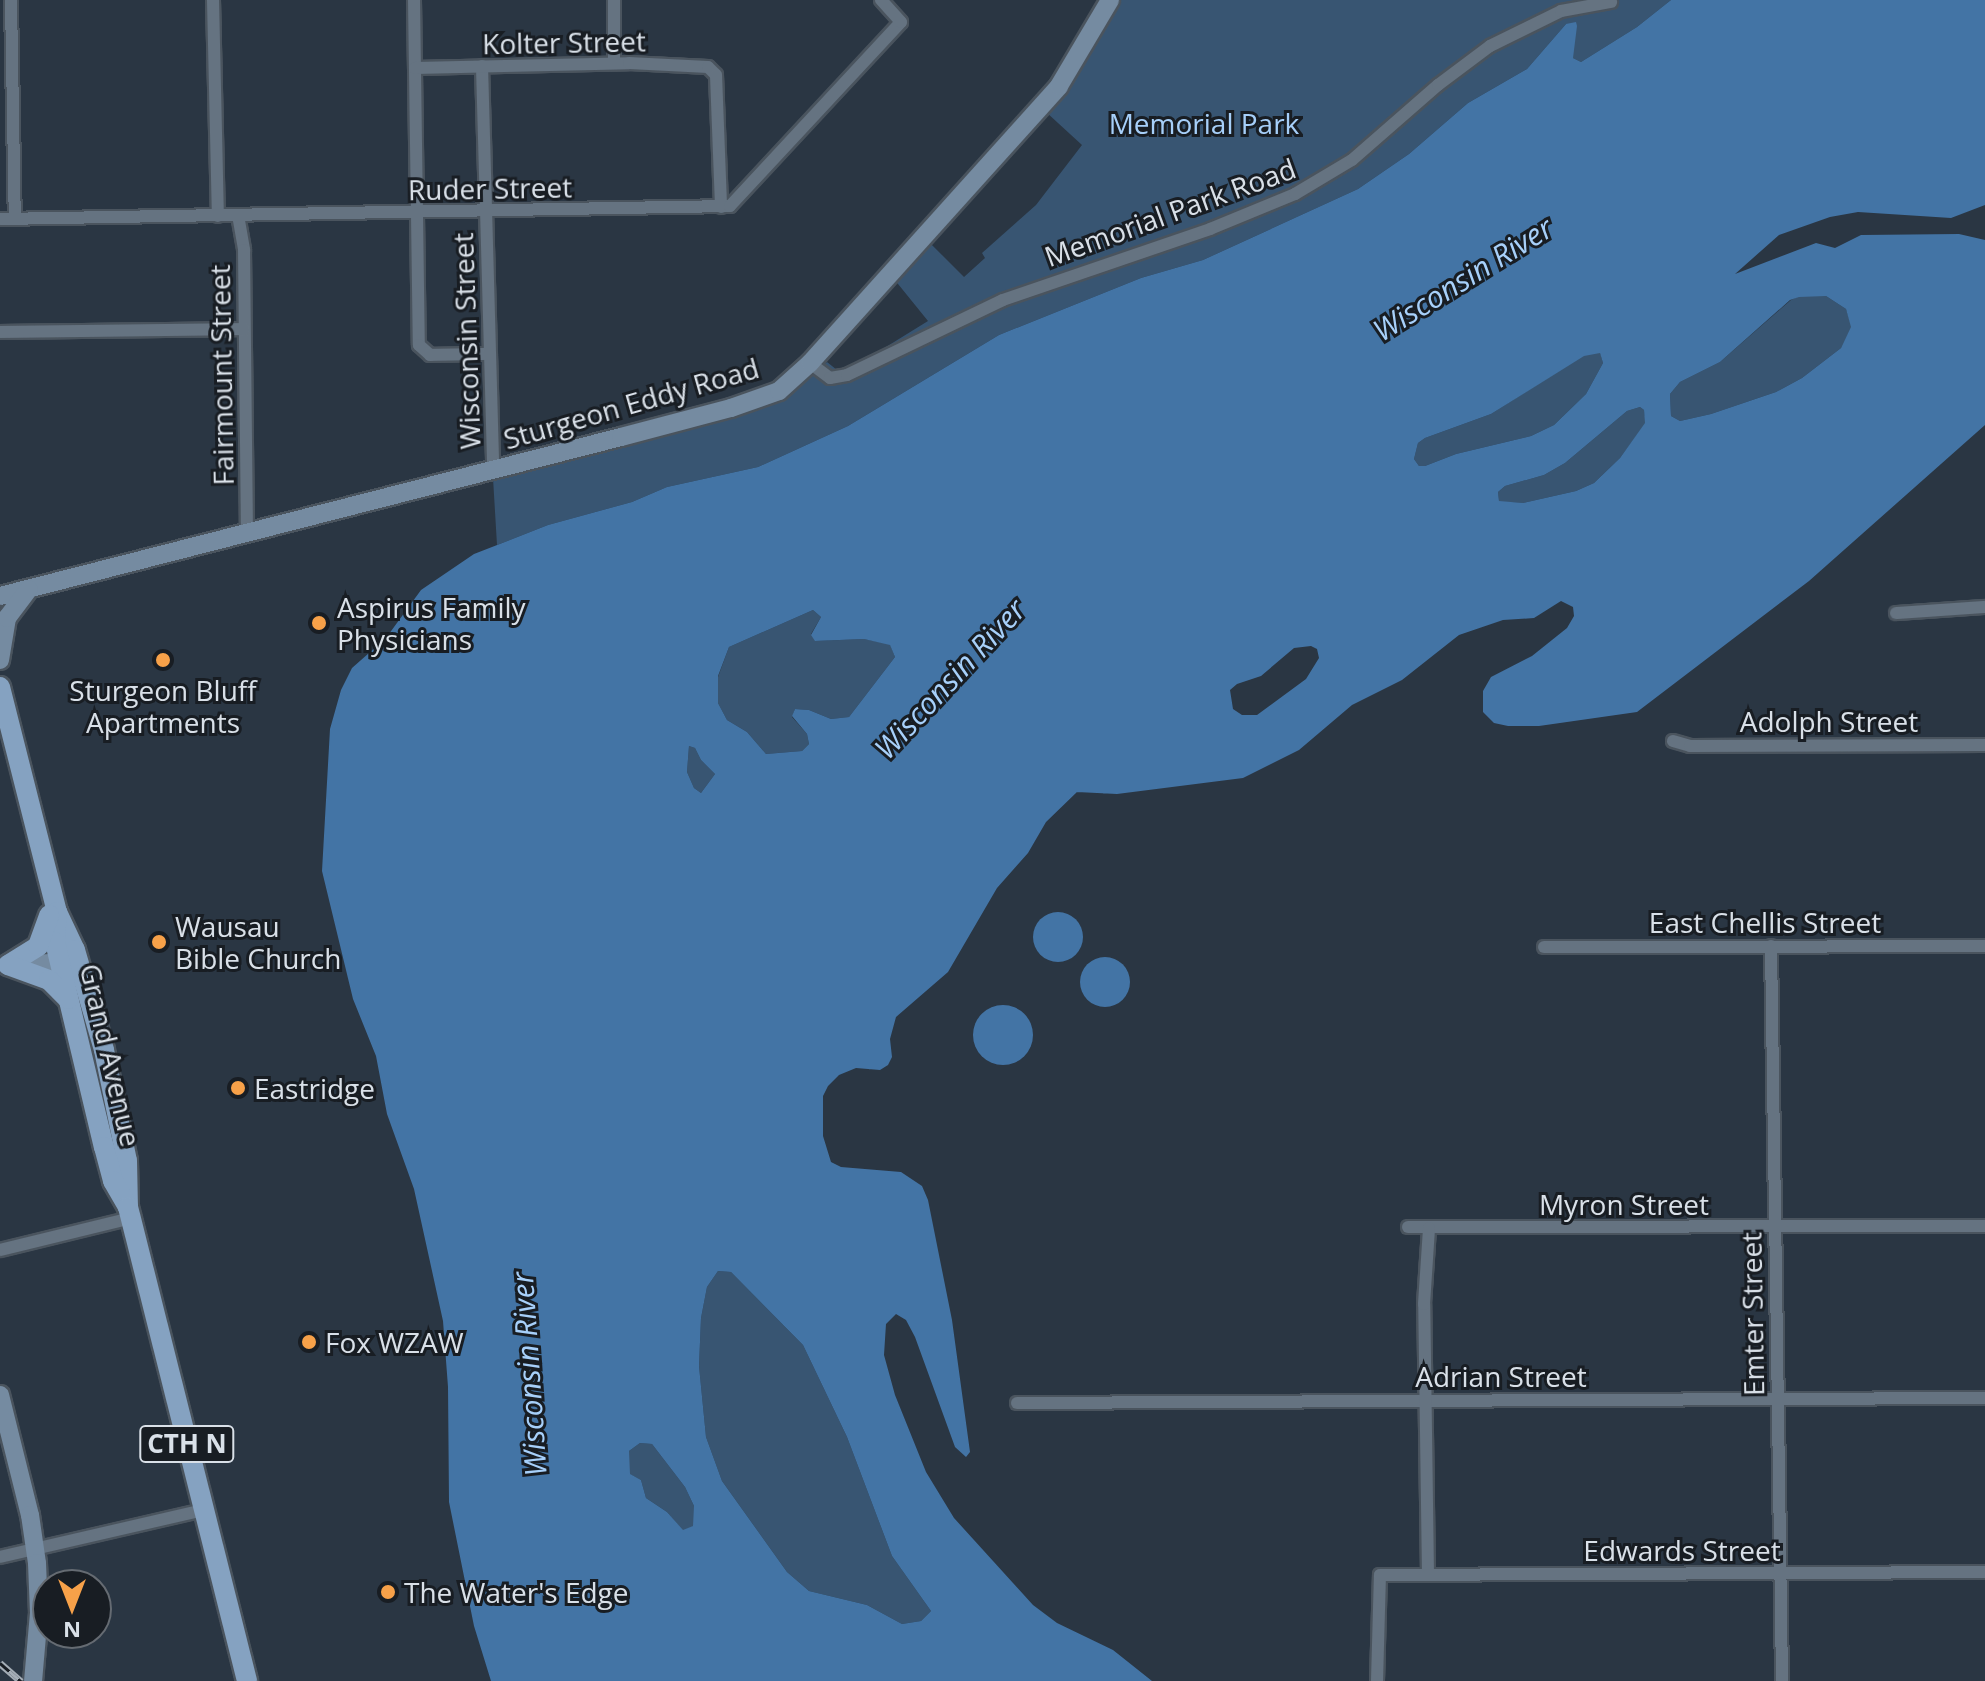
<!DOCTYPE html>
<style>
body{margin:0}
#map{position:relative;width:1985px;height:1681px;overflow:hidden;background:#2a3643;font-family:"Open Sans",sans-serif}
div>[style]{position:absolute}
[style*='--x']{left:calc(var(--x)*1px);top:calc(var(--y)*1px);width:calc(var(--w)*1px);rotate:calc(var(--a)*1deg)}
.green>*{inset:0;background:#385572}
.water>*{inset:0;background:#4374a5}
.round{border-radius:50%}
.roads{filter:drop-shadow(2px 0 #4a545e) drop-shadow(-2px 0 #4a545e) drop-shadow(0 2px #4a545e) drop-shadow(0 -2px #4a545e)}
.street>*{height:12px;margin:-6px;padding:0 6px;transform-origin:6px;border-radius:6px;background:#657381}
.secondary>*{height:18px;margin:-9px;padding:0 9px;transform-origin:9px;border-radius:9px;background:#758ba1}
.primary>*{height:20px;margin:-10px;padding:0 10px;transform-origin:10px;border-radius:10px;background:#85a2c1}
.rail>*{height:7px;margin-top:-3.5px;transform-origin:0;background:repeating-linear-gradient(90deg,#181d23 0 12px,#a4adb6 0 24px);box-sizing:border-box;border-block:2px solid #a4adb6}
.dots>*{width:22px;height:22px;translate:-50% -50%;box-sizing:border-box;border:4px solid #181d23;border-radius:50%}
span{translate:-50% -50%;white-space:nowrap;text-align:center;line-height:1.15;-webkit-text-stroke:6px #181d23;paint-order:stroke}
.shield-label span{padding:2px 6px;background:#181d23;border:2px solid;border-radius:6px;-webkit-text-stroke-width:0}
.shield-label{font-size:26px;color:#d9e0e8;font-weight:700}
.street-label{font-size:28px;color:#d9e0e8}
.park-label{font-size:28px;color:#a6cff9}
.poi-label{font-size:28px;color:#d9e0e8}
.left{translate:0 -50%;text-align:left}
.water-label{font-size:30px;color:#a7d0fa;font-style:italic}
.north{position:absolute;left:32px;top:1569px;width:80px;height:80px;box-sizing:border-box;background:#181d23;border:2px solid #656b72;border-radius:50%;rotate:180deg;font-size:22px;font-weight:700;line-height:32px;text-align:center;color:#d9e0e8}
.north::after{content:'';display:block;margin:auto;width:28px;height:36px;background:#f7a149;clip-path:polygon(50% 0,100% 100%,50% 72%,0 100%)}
</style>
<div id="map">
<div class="green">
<div style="clip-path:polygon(1118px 0,1671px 0,1637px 27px,1581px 62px,1573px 58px,1566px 24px,1527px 69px,1468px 103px,1409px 154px,1358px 189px,1203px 260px,1141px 278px,999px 335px,848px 426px,758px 467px,667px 487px,632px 502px,548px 525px,497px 545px,493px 478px,793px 389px,827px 362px,837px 370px,860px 363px,928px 321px,894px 279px,929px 242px,964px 277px,985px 258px,982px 253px,1036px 205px,1082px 145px,1046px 112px,1082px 66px)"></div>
<div style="clip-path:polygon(1799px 296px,1826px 296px,1846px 309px,1852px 327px,1841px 348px,1802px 378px,1776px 392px,1711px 414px,1680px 421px,1671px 416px,1670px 394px,1680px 382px,1720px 362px,1791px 300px)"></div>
<div style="clip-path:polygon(1600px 352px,1603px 363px,1586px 394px,1554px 425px,1531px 436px,1456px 454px,1425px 466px,1419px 466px,1414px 459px,1418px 443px,1425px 438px,1491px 414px,1584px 355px)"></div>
<div style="clip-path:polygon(1640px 407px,1644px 410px,1646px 423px,1620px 458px,1594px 483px,1576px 491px,1523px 503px,1499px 502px,1498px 492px,1505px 486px,1544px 475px,1565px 463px,1627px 411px)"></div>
<div style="clip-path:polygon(813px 610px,821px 617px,811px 634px,816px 641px,864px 639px,890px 644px,895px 657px,849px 717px,831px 719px,809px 710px,795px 709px,792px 717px,807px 734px,809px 744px,802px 751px,766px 754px,747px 732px,727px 720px,718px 703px,718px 677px,729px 647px)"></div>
<div style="clip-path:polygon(689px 746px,695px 748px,701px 760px,715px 774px,701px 793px,694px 788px,687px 772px)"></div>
<div style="clip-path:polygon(718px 1271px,731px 1272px,803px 1345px,847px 1437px,892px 1556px,931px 1611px,921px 1621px,902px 1624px,867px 1605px,809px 1591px,787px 1572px,722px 1481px,706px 1437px,699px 1366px,701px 1318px,707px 1287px)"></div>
<div style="clip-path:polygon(640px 1443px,652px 1444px,685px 1487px,694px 1506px,694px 1526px,683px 1531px,667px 1512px,646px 1498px,641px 1480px,629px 1474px,629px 1451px)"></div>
</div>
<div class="water">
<div style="clip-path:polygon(evenodd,1671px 0,1985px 0,1985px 205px,1951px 218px,1858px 212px,1830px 217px,1779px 235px,1735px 274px,1816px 243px,1835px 248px,1861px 235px,1959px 234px,1985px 240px,1985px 425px,1809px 581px,1637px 712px,1539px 726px,1508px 726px,1494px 723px,1483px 712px,1483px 691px,1491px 677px,1532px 656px,1567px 628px,1574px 616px,1573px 607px,1561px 601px,1534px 618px,1503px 620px,1459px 635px,1402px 680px,1352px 705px,1299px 750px,1243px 778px,1117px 794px,1077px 792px,1046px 822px,1028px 853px,997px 888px,948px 972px,896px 1017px,890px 1039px,892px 1057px,888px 1065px,880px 1070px,856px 1068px,839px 1075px,828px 1086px,823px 1096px,823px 1136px,831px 1162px,841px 1167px,901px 1172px,922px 1186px,928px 1200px,952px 1320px,970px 1452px,966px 1457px,955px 1447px,915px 1337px,906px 1320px,896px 1314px,886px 1324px,884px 1355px,895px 1395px,926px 1472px,954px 1518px,1033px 1605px,1057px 1623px,1113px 1650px,1152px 1681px,491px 1681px,474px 1626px,449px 1502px,448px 1387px,443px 1321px,414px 1189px,387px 1114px,376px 1056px,353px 999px,322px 871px,330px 729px,341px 690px,352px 668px,386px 638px,421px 590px,474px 554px,548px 525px,632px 502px,667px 487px,758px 467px,848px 426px,999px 335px,1141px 278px,1203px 260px,1358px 189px,1409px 154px,1468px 103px,1527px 69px,1566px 24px,1576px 22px,1577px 26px,1573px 58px,1581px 62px,1637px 27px,1671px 0,1799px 297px,1826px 296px,1846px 309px,1851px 327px,1841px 348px,1802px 378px,1776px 392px,1711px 414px,1680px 421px,1671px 416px,1670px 394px,1680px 382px,1720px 362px,1790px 300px,1799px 297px,1671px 0,1600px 353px,1603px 363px,1586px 394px,1554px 425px,1531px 436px,1456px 454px,1425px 466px,1419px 466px,1414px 459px,1418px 443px,1425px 438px,1491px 414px,1584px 356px,1600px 353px,1671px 0,1640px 407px,1644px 410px,1645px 423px,1620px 458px,1594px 483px,1576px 491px,1523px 503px,1499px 501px,1498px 492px,1505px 486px,1544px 475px,1565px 463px,1627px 411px,1640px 407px,1671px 0,813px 610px,821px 617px,811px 635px,815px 641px,864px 639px,890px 645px,895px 657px,849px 717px,831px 719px,809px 710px,795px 709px,792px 716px,807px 734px,809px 744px,802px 751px,766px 754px,747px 732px,727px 720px,718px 703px,718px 676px,729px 647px,813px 610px,1671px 0,1311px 646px,1317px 649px,1319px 658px,1306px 679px,1257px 715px,1242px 715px,1233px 709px,1230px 690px,1237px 684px,1261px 676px,1294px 648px,1311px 646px,1671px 0,689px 746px,695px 748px,701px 760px,715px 774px,701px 793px,694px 788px,687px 772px,689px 746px,1671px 0,718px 1271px,731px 1272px,803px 1345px,847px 1437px,892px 1556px,931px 1611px,921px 1621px,902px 1624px,867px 1605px,809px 1591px,787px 1572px,722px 1481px,706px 1437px,699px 1366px,701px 1318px,707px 1287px,718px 1271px,1671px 0,640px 1443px,652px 1444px,685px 1487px,694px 1506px,693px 1526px,683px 1530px,667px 1512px,646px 1498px,641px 1480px,630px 1474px,629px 1451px,640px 1443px)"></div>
<div class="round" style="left:1033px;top:912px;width:50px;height:50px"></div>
<div class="round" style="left:1080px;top:957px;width:50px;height:50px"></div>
<div class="round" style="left:973px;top:1005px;width:60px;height:60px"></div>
</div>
<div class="roads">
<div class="street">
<div style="--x:11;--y:0;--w:219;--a:89"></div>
<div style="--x:213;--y:0;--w:216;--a:88.7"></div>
<div style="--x:414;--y:0;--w:345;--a:89.2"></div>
<div style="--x:419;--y:345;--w:15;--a:42"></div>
<div style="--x:430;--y:355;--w:60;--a:-1"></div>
<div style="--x:614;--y:0;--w:63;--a:90"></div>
<div style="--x:482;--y:66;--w:404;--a:88.4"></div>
<div style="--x:415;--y:68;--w:214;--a:-1.3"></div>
<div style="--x:629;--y:63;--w:79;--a:2.9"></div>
<div style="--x:708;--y:67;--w:11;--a:45"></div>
<div style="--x:716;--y:75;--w:132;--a:87.8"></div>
<div style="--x:238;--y:215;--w:36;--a:80"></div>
<div style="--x:244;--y:250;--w:285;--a:89.4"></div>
<div style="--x:0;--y:219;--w:730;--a:-1.02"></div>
<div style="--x:730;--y:206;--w:251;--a:-47.1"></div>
<div style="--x:901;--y:22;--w:30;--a:-132"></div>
<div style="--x:0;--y:332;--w:244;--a:-0.7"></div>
<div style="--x:810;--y:363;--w:25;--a:37"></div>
<div style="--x:830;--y:378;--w:17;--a:-10"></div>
<div style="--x:847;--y:375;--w:173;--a:-25.7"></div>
<div style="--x:1003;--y:300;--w:219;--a:-18.9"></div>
<div style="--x:1210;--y:229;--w:92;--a:-22.4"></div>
<div style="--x:1295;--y:194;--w:66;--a:-30.8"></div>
<div style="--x:1352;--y:160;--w:114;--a:-41.1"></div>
<div style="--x:1438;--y:85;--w:65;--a:-36.9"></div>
<div style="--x:1490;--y:46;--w:79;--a:-26.2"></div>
<div style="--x:1561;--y:11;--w:51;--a:-10.2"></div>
<div style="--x:1896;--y:613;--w:89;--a:-3.9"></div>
<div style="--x:1673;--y:741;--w:18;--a:16"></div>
<div style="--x:1690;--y:746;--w:295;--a:-0.2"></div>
<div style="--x:1771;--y:946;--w:735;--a:89.14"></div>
<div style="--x:1544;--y:947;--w:441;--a:-0.1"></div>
<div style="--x:1408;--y:1227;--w:577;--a:-0.1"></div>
<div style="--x:0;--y:1250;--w:135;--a:-13.7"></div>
<div style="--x:1017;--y:1403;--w:968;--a:-0.3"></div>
<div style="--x:0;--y:1557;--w:209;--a:-13"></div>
<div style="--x:1428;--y:1575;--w:271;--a:-90.8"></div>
<div style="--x:1424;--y:1304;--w:76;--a:-86.2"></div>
<div style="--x:1377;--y:1681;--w:106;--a:-88.4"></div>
<div style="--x:1380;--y:1575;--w:605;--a:-0.28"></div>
</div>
<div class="secondary">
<div style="--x:0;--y:596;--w:641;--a:-14.36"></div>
<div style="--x:621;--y:437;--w:114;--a:-14.8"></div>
<div style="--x:731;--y:408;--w:51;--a:-19.5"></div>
<div style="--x:779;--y:391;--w:42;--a:-42.1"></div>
<div style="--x:810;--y:363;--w:372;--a:-48"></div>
<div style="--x:1059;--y:86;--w:100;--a:-59.3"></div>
<div style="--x:0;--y:660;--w:43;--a:-80.5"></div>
<div style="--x:7;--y:618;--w:36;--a:-53"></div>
<div style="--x:10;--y:965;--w:62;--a:-2.8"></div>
<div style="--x:0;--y:1395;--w:124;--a:76"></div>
<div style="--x:30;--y:1515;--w:49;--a:81.7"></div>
<div style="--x:37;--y:1563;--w:50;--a:87.7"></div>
<div style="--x:39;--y:1613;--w:68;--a:95"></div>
</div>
<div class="primary">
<div style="--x:0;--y:687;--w:232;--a:75.8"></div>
<div style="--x:57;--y:912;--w:42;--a:64.7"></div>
<div style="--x:75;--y:950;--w:104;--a:73.8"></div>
<div style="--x:104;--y:1050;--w:113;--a:78.3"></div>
<div style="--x:127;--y:1161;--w:46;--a:88.8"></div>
<div style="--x:57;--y:912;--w:30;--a:94"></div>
<div style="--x:55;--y:942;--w:211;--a:76.6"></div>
<div style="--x:104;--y:1147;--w:35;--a:75"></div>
<div style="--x:113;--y:1181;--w:30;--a:60"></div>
<div style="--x:128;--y:1207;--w:489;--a:75.9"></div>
<div style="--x:8;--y:965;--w:36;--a:-32"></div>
<div style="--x:38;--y:946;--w:33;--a:-70"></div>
<div style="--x:8;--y:965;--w:44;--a:20.1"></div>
<div style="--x:49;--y:980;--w:27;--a:45"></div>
</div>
</div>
<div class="rail">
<div style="--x:0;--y:1663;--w:28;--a:41"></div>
</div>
<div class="dots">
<div style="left:319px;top:623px;background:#f7a149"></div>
<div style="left:163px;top:660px;background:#f7a149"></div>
<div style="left:159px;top:942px;background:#f7a149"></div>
<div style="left:238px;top:1088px;background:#f7a149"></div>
<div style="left:309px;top:1342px;background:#f7a149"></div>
<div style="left:388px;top:1592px;background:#f7a149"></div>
</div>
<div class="shield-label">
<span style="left:187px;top:1444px">CTH N</span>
</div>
<div class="street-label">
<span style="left:564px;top:42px;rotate:-1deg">Kolter Street</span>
<span style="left:490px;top:188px;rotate:-1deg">Ruder Street</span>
<span style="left:1170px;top:212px;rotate:-20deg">Memorial Park Road</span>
<span style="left:466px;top:341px;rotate:-92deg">Wisconsin Street</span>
<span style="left:221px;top:375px;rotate:-91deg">Fairmount Street</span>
<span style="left:631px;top:403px;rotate:-16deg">Sturgeon Eddy Road</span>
<span style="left:1829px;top:721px">Adolph Street</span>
<span style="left:1765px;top:922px">East Chellis Street</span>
<span style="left:111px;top:1055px;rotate:77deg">Grand Avenue</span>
<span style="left:1624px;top:1204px">Myron Street</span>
<span style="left:1752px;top:1314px;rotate:-91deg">Emter Street</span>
<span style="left:1501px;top:1376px">Adrian Street</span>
<span style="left:1682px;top:1550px">Edwards Street</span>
</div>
<div class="park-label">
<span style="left:1204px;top:123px">Memorial Park</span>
</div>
<div class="poi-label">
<span class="left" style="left:337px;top:623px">Aspirus Family<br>Physicians</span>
<span style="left:163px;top:706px">Sturgeon Bluff<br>Apartments</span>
<span class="left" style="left:175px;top:942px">Wausau<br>Bible Church</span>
<span class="left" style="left:254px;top:1088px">Eastridge</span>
<span class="left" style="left:325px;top:1342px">Fox WZAW</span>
<span class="left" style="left:404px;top:1592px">The Water's Edge</span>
</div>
<div class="water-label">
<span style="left:1463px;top:279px;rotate:-32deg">Wisconsin River</span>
<span style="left:950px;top:679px;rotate:-47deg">Wisconsin River</span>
<span style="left:529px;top:1374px;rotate:-94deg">Wisconsin River</span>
</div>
<div class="north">N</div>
</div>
